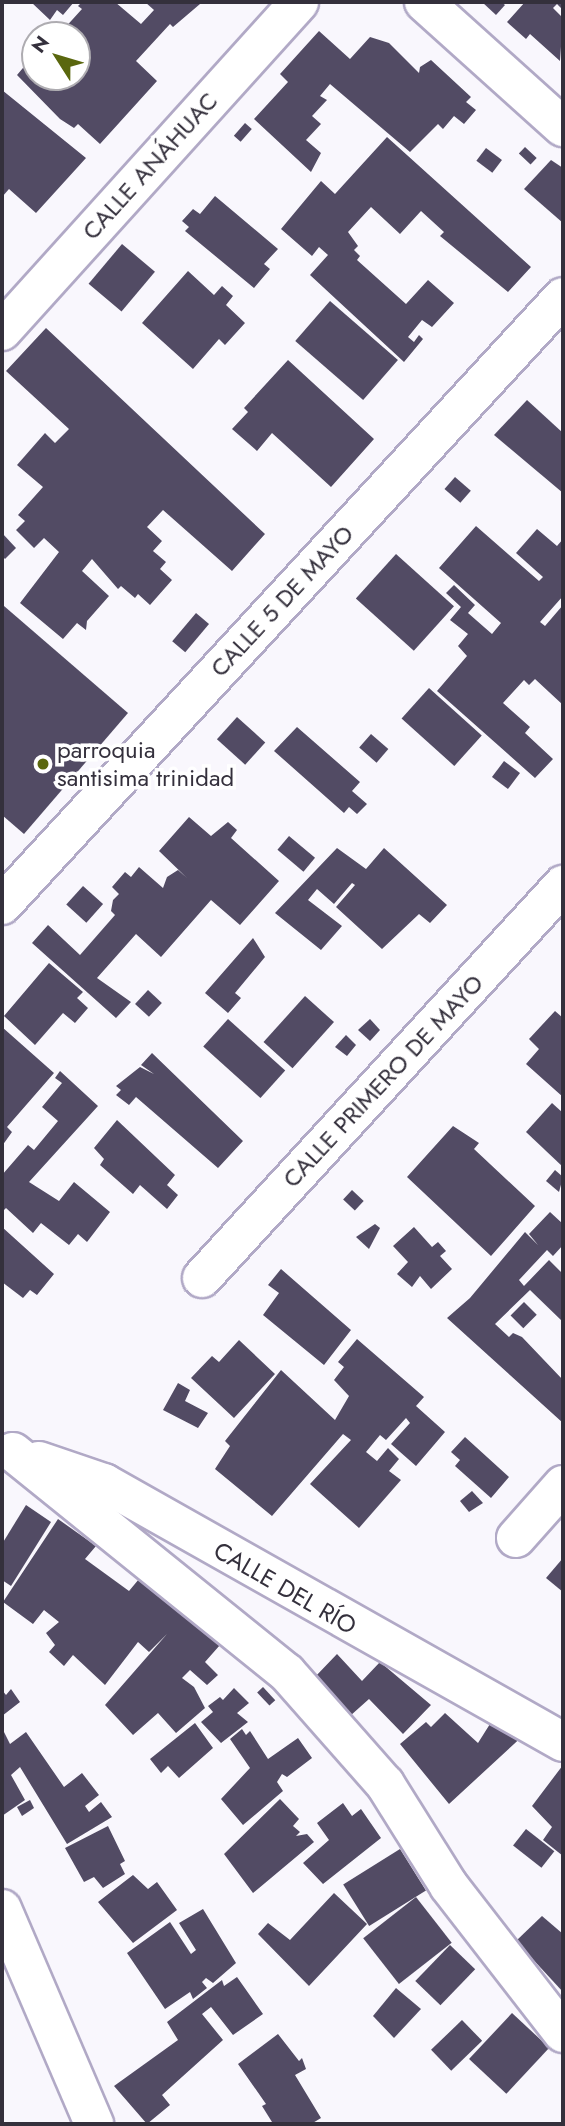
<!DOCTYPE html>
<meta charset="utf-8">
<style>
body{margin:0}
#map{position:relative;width:565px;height:2126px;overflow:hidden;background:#f9f7fd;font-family:Jost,sans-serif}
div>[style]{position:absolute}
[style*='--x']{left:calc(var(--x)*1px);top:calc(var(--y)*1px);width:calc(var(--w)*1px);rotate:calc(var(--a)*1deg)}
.building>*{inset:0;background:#524b64;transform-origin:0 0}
.roads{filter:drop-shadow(2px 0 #b1a9c6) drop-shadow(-2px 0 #b1a9c6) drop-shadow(0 2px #b1a9c6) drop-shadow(0 -2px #b1a9c6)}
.street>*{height:38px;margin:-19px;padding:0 19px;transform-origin:19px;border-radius:19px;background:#fff}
.dots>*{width:19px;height:19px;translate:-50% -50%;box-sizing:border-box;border:4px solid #fff;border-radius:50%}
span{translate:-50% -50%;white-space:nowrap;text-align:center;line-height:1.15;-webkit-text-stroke:7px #fff;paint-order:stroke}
.street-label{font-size:24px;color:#34303c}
.poi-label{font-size:24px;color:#34303c}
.left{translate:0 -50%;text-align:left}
.frame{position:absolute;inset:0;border:4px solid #34303c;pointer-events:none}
.north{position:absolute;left:21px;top:21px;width:70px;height:70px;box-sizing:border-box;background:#fff;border:2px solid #aeacb1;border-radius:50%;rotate:307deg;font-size:19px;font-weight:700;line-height:28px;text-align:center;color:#34303c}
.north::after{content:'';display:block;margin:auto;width:24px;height:32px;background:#5a670e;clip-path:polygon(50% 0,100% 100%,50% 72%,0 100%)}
</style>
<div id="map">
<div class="building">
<div style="clip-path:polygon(31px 2px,74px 2px,63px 15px,57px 10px,50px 20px)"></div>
<div style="clip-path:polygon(82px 2px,115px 2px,141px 24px,154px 10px,145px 2px,200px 4px,173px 27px,170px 24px,136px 61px,157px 81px,100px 144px,78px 124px,74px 128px,60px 119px,17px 75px,28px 62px,35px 77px,77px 77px,77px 35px,62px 31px,82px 9px,78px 6px)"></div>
<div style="clip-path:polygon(482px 2px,501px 2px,505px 5px,496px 15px)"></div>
<div style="clip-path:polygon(525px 2px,563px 2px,563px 10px,557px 4px,553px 8px,563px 18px,560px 61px,530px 34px,526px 39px,507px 22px)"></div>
<div style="clip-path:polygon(319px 31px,350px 59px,370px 37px,389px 43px,419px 73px,420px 67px,431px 60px,471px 97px,466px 102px,476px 110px,464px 124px,454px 116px,443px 129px,438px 124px,410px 152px,330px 84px,320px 96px,327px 100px,312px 116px,321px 124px,306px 140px,321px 153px,311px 172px,254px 119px,288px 82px,280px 74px)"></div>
<div style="clip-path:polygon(2px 90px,86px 158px,36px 213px,9px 189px,2px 197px)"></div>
<div style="left:245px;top:123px;width:9px;height:17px;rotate:41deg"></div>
<div style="clip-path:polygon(387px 137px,531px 267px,508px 292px,440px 236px,444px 232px,421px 211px,400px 234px,371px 207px,348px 232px,358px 246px,354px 250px,360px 256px,357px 260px,406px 304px,428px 280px,454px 303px,432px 327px,422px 320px,408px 337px,414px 342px,419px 335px,423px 339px,404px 362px,310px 275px,328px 255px,319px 247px,312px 256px,281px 229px,321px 181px,335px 194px)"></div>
<div style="left:525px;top:147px;width:16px;height:9px;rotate:43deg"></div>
<div style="left:486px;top:148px;width:20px;height:16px;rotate:37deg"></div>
<div style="clip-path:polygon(551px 160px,563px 168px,563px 223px,524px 189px)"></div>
<div style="clip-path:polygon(215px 196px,278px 249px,264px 264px,270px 269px,254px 288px,185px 231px,189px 227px,182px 221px,193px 209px,200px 214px)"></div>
<div style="left:122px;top:244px;width:43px;height:52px;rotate:40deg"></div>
<div style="clip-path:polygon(188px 271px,214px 295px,222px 286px,233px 296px,226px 305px,245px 323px,225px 345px,219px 339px,193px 369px,142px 323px)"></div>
<div style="left:330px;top:301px;width:90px;height:53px;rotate:41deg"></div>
<div style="clip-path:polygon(46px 328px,265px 534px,232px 571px,163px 510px,147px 527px,162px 541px,153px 551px,166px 562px,160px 569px,172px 580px,150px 605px,138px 594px,135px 598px,121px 586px,118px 589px,92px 559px,82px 571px,109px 596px,87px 621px,86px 630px,77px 623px,63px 639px,20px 603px,59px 552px,44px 538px,34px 548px,16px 530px,25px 521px,18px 515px,43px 487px,17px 465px,45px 433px,55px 443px,69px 429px,6px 371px)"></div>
<div style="clip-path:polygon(288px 360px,374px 439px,331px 487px,272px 433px,257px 451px,232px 429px,248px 412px,244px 408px)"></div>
<div style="clip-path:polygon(527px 400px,563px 433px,563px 493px,494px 435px)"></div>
<div style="left:455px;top:477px;width:21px;height:16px;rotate:41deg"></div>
<div style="clip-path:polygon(476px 526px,539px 581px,543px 577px,516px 553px,537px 529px,557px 546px,563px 539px,563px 596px,540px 622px,545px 626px,563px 605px,563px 705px,535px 679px,529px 685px,524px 680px,503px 703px,530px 727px,525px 733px,553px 759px,535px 778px,437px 691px,467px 656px,458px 646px,468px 634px,450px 620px,461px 607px,446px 593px,454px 585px,475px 605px,468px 613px,492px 634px,501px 623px,439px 568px)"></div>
<div style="clip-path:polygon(2px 533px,16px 548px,5px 559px,2px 556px)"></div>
<div style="left:396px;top:554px;width:78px;height:60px;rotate:42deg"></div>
<div style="clip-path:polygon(4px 606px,128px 713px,24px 834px,2px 815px)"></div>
<div style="left:196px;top:613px;width:17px;height:37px;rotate:40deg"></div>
<div style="left:429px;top:688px;width:71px;height:41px;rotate:42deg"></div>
<div style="left:237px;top:717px;width:38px;height:30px;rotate:42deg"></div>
<div style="clip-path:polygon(297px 727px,360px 782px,352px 791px,367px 804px,357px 814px,349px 807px,344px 813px,274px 751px)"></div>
<div style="left:371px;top:734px;width:23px;height:18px;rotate:41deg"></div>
<div style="left:504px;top:761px;width:20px;height:20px;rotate:37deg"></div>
<div style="clip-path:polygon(189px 817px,211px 836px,228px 822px,237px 830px,231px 838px,279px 881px,240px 925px,211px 900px,161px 957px,136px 934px,97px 978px,131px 1002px,116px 1018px,32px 943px,48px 925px,80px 955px,115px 915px,111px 911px,113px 900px,119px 894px,112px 887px,125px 872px,131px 877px,139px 867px,163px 888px,167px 877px,178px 870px,187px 878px,159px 851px)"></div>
<div style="left:289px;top:836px;width:34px;height:18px;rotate:40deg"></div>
<div style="clip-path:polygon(337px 848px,366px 869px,384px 848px,447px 905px,430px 923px,419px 914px,382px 949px,336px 907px,355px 885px,352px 883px,334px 904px,317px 889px,308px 900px,342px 926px,321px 950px,275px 913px)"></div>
<div style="left:83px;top:886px;width:27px;height:25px;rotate:42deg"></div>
<div style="clip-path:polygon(253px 938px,265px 957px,235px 993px,241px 998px,228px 1013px,205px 993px)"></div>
<div style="clip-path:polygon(49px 963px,83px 992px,77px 998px,88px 1008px,75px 1023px,63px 1013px,35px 1045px,4px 1016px)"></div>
<div style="left:148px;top:990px;width:19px;height:19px;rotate:43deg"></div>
<div style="left:305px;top:996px;width:39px;height:62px;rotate:42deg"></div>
<div style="clip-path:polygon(555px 1011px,563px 1018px,563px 1097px,526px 1064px,539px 1049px,529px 1039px)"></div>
<div style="left:228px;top:1019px;width:77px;height:37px;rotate:42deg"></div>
<div style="clip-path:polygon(370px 1019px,380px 1030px,370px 1041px,358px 1030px)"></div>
<div style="clip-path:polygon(2px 1027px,54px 1073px,7px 1127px,12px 1132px,2px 1146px)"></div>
<div style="clip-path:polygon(346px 1035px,356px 1045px,347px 1056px,335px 1047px)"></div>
<div style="clip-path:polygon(152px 1053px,243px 1141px,218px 1168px,136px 1097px,129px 1105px,116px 1095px,121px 1090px,116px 1086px,140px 1067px,154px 1074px,141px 1065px)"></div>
<div style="clip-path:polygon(60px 1071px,98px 1106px,29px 1182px,59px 1201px,74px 1182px,110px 1212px,87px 1242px,78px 1234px,69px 1245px,41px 1223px,33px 1233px,6px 1208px,2px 1212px,2px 1175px,28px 1145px,34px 1150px,58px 1121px,42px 1107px,62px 1083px,55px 1078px)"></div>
<div style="clip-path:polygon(552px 1103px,563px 1113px,563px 1167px,526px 1132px)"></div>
<div style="clip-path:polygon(117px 1120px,175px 1175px,167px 1185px,178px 1195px,167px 1209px,140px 1185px,133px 1194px,100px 1165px,104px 1159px,94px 1148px)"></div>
<div style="clip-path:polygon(453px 1126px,479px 1143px,474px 1149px,535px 1206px,491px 1256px,407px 1177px)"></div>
<div style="clip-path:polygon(555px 1170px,563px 1177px,559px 1192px,546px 1181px)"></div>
<div style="left:352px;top:1190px;width:16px;height:13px;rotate:43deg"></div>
<div style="clip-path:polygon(550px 1212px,563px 1224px,563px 1245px,553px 1256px,547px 1250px,519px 1280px,524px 1286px,549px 1260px,563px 1274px,563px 1322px,530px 1290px,495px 1324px,509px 1337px,513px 1333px,522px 1337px,563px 1380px,563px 1423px,447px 1318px,470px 1298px,525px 1232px,538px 1245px,529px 1234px)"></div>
<div style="clip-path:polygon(375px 1224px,380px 1228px,369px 1249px,356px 1237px)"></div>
<div style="clip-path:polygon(2px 1227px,54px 1274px,37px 1295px,30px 1290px,23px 1298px,2px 1282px)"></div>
<div style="clip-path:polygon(414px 1227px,432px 1247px,438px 1242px,446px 1251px,440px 1256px,452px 1269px,431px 1289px,420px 1276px,412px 1287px,397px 1274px,408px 1262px,393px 1246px)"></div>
<div style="clip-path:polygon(281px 1269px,351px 1330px,324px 1365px,263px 1315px,279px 1293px,268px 1285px)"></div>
<div style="left:524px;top:1302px;width:18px;height:19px;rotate:45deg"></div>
<div style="clip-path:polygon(357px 1339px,424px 1397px,416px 1406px,445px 1432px,416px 1466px,391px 1444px,410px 1423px,406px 1418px,386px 1440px,380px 1435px,366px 1452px,377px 1461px,388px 1448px,399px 1459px,389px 1471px,401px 1480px,359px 1528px,310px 1484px,351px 1440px,343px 1434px,272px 1516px,215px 1469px,230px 1446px,225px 1441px,281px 1370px,335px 1420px,349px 1396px,334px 1380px,344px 1367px,338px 1362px)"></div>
<div style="clip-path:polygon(239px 1340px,275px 1374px,234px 1418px,191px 1378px,212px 1356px,219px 1362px)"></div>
<div style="clip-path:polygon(178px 1383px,190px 1390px,185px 1401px,208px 1413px,198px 1428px,163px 1410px)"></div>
<div style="clip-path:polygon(465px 1437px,509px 1477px,491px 1498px,455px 1466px,460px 1460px,451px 1452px)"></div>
<div style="clip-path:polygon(472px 1491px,483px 1503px,469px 1512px,460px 1501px)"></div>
<div style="clip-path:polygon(26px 1505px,51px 1522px,11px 1586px,2px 1580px,2px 1544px)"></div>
<div style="clip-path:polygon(58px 1519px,96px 1546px,85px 1559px,129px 1591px,139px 1579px,220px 1645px,205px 1662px,218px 1675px,207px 1685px,190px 1670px,182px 1678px,194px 1687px,205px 1708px,176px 1733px,158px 1713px,133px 1735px,105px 1705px,167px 1634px,149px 1652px,138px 1642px,105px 1685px,73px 1655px,64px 1666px,49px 1652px,55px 1645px,46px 1633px,59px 1622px,44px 1610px,33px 1624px,3px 1602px)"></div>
<div style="clip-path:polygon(563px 1558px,563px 1592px,546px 1578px)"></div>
<div style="clip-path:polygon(337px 1654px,362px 1681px,380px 1662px,431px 1705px,403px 1734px,369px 1699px,350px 1716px,314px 1678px)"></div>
<div style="left:263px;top:1687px;width:18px;height:8px;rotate:47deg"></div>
<div style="clip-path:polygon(234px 1688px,249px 1703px,237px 1713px,248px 1722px,221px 1743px,201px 1722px,213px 1712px,208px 1706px,220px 1697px,223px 1700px)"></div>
<div style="clip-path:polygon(11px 1689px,20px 1702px,2px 1716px,2px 1690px,6px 1695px)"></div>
<div style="clip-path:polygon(445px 1713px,478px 1743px,495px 1716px,526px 1733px,449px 1804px,400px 1744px,426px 1722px,431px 1727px)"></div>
<div style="clip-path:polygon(195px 1723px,213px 1748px,179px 1778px,168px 1766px,161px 1773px,150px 1759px)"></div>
<div style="clip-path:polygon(2px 1728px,10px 1744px,26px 1732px,64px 1787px,82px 1773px,99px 1795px,85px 1806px,89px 1812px,101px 1802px,112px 1817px,67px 1844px,20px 1767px,11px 1775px,25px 1800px,2px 1816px)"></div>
<div style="clip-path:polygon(242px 1729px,246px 1735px,250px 1731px,268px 1759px,298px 1738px,312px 1758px,287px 1777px,282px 1774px,277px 1782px,283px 1791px,243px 1825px,221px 1799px,250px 1768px,230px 1739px)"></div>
<div style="clip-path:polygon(563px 1765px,563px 1856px,543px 1840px,552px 1827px,532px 1806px)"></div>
<div style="clip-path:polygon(280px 1799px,299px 1819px,293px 1826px,300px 1832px,296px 1836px,307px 1834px,314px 1842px,253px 1893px,224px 1854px)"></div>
<div style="clip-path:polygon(30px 1800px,34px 1808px,22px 1816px,17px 1807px)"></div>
<div style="clip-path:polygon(343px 1803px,352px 1816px,361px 1809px,381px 1838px,323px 1884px,303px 1863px,329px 1840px,317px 1823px)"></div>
<div style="clip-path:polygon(108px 1826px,125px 1861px,120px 1864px,125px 1874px,103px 1888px,94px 1877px,84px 1882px,65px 1848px)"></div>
<div style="left:526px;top:1829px;width:36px;height:21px;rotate:38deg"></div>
<div style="left:400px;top:1849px;width:49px;height:67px;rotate:58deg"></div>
<div style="clip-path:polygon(133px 1875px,148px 1889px,157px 1882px,177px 1910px,133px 1943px,98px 1902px)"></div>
<div style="clip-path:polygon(334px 1893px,367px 1924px,309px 1986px,258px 1934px,268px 1923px,290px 1940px)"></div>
<div style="left:416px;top:1897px;width:58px;height:67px;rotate:52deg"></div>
<div style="clip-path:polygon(203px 1909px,236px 1963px,213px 1983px,206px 1978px,202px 1982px,207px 1988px,193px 1999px,190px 1992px,165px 2009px,127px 1953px,170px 1922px,191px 1954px,196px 1950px,179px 1923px)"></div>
<div style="clip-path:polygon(542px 1916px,563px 1934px,563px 1992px,516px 1941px)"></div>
<div style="left:450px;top:1945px;width:35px;height:50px;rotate:44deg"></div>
<div style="clip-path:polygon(237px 1977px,263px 2014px,233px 2035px,211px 2007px,202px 2014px,223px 2040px,162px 2095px,170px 2105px,147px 2124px,114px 2086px,178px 2040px,167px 2022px,222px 1980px,224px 1986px)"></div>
<div style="clip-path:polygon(396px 1988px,421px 2009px,394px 2038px,373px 2016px)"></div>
<div style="left:512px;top:2013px;width:51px;height:63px;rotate:43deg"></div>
<div style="left:462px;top:2020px;width:29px;height:43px;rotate:46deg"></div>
<div style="clip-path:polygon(278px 2034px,299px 2061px,302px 2058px,306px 2069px,295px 2075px,321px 2118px,311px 2124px,272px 2122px,262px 2106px,266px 2104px,238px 2064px)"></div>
</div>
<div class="roads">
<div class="street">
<div style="--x:424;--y:2;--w:187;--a:42"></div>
<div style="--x:2;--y:331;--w:443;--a:-47.9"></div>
<div style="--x:2;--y:905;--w:827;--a:-47.3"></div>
<div style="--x:202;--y:1278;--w:534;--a:-47.43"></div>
<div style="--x:13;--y:1452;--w:352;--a:38.9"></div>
<div style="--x:287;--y:1673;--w:148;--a:48.6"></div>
<div style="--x:385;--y:1784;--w:120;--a:57.9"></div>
<div style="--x:449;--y:1886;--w:186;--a:52.2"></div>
<div style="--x:39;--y:1461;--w:69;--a:18.7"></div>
<div style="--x:104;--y:1483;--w:527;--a:29.43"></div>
<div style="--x:516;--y:1538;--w:71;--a:-48.4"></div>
<div style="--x:2;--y:1909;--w:234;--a:66.8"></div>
</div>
</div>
<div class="dots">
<div style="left:43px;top:764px;background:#5a670e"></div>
</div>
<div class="street-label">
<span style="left:150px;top:166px;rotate:-48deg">CALLE ANÁHUAC</span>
<span style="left:282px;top:601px;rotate:-47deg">CALLE 5 DE MAYO</span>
<span style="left:383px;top:1081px;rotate:-47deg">CALLE PRIMERO DE MAYO</span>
<span style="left:285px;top:1588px;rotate:30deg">CALLE DEL RÍO</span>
</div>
<div class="poi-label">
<span class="left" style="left:57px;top:764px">parroquia<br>santisima trinidad</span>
</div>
<div class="frame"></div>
<div class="north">N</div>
</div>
